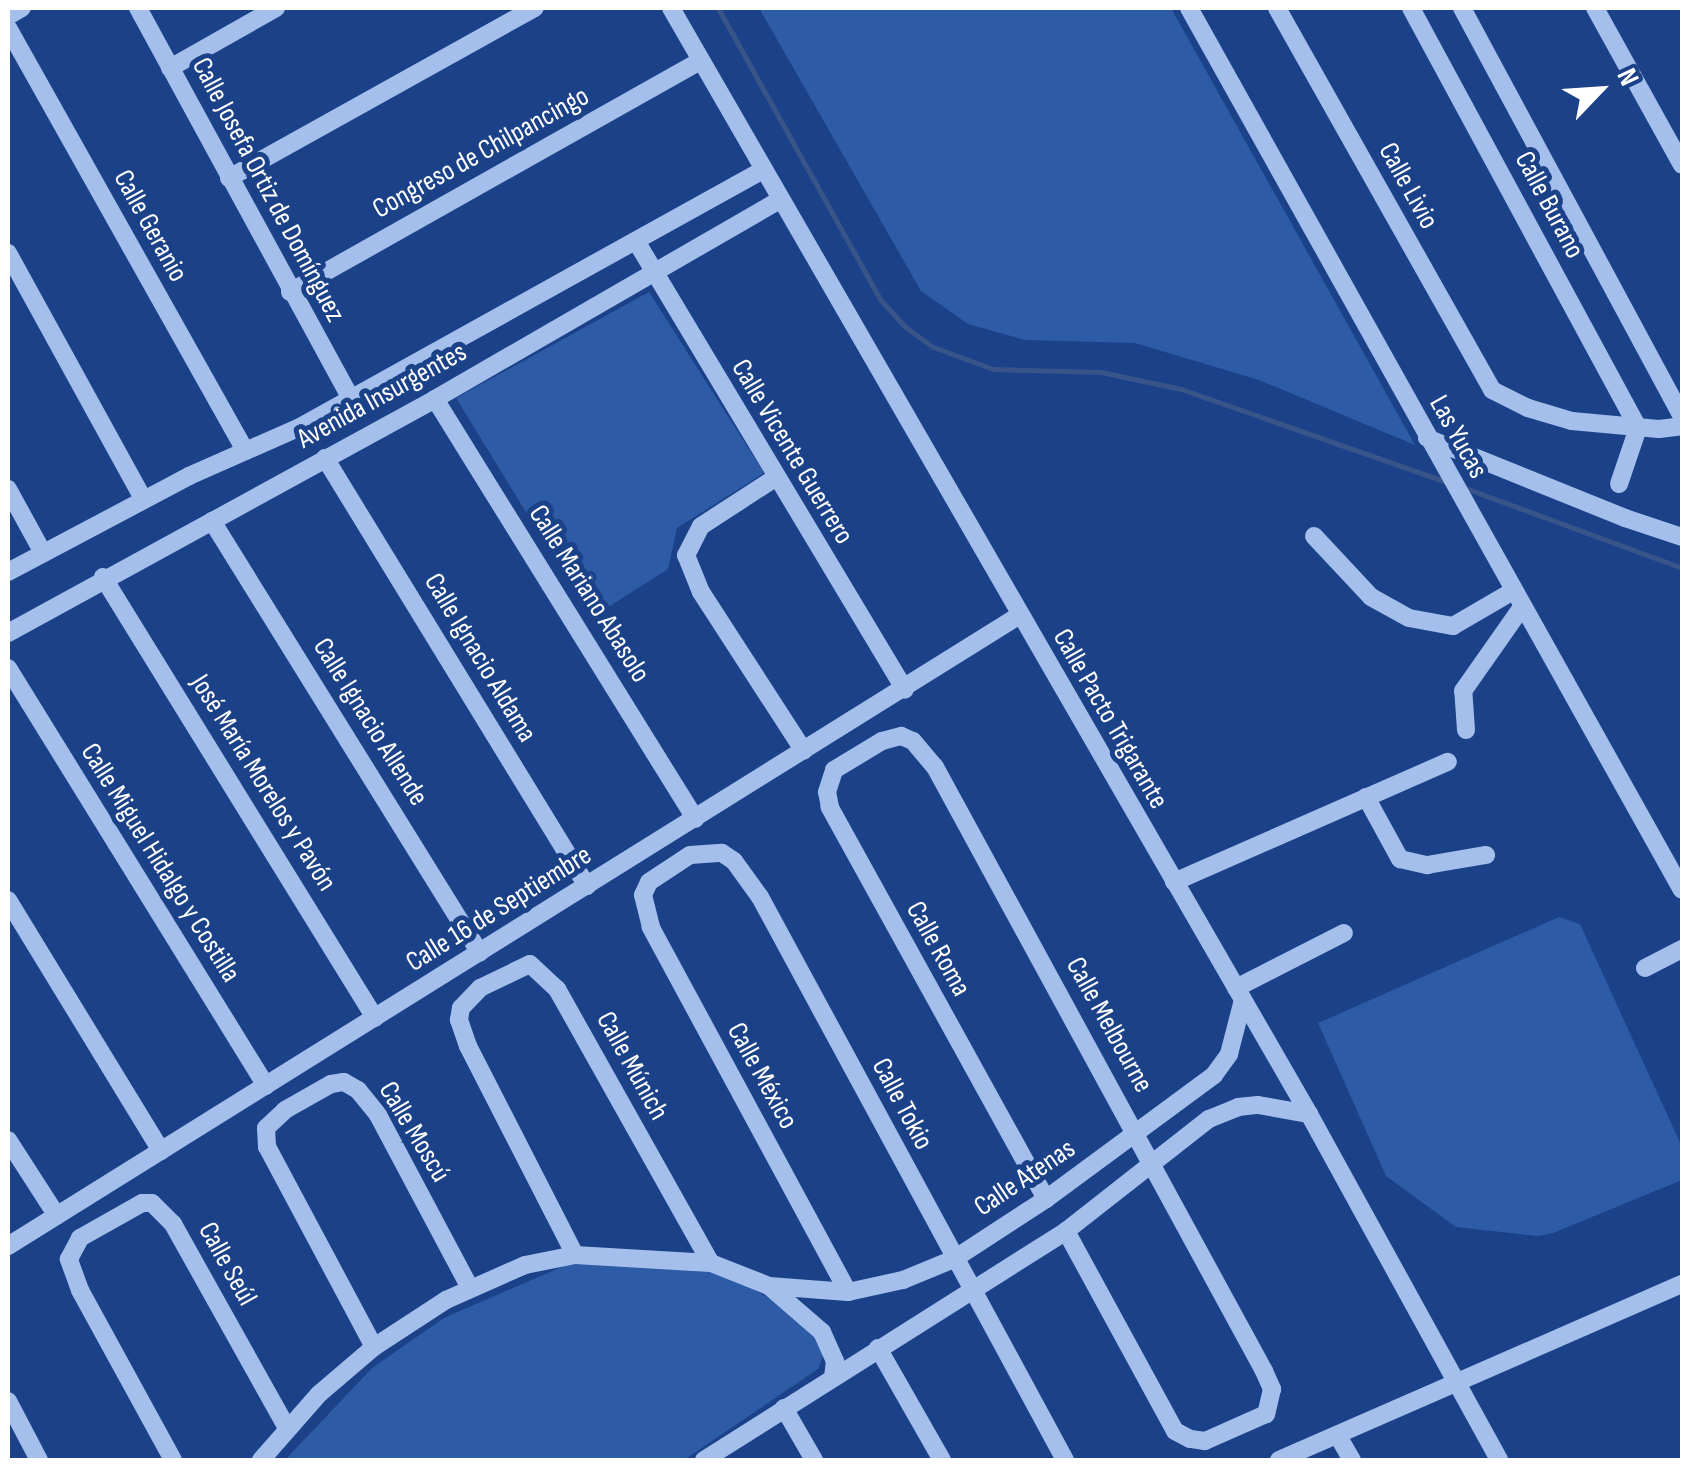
<!DOCTYPE html>
<meta charset="utf-8">
<style>
body{margin:0}
#map{position:relative;width:1690px;height:1468px;overflow:hidden;background:#1b4288;font-family:"Sofia Sans Condensed",sans-serif}
div>[style]{position:absolute}
[style*='--x']{left:calc(var(--x)*1px);top:calc(var(--y)*1px);width:calc(var(--w)*1px);rotate:calc(var(--a)*1deg)}
.green>*{inset:0;background:#2e5ba5}
.stream>*{height:5px;margin:-2.5px;padding:0 2.5px;transform-origin:2.5px;border-radius:2.5px;background:#385488}
.minor>*{height:18px;margin:-9px;padding:0 9px;transform-origin:9px;border-radius:9px;background:#a4bfec}
span{translate:-50% -50%;white-space:nowrap;text-align:center;line-height:1.15;-webkit-text-stroke:10px #1b4288;paint-order:stroke}
.street-label{font-size:28px;color:#fff}
.frame{position:absolute;inset:0;border:10px solid #fff;pointer-events:none}
.north{position:absolute;left:1550px;top:40px;width:100px;height:100px;-webkit-text-stroke:8px #1b4288;paint-order:stroke;rotate:65deg;font-size:28px;font-weight:700;line-height:40px;text-align:center;color:#fff}
.north::after{content:'';display:block;margin:auto;width:35px;height:45px;background:#fff;clip-path:polygon(50% 0,100% 100%,50% 72%,0 100%)}
</style>
<div id="map">
<div class="green">
<div style="clip-path:polygon(759px 8px,1171px 8px,1415px 445px,1259px 380px,1135px 343px,1025px 340px,968px 324px,921px 291px)"></div>
<div style="clip-path:polygon(649px 292px,764px 473px,677px 528px,668px 569px,591px 618px,456px 398px)"></div>
<div style="clip-path:polygon(1559px 917px,1580px 924px,1682px 1147px,1682px 1180px,1553px 1233px,1538px 1236px,1456px 1227px,1386px 1176px,1318px 1023px)"></div>
<div style="clip-path:polygon(642px 1260px,712px 1267px,780px 1304px,817px 1337px,824px 1353px,818px 1369px,684px 1460px,285px 1460px,372px 1368px,444px 1318px,566px 1265px)"></div>
</div>
<div class="stream">
<div style="--x:718;--y:8;--w:333;--a:60.9"></div>
<div style="--x:880;--y:299;--w:36;--a:48"></div>
<div style="--x:904;--y:326;--w:36;--a:36"></div>
<div style="--x:933;--y:347;--w:64;--a:20.1"></div>
<div style="--x:993;--y:369;--w:108;--a:1.6"></div>
<div style="--x:1101;--y:372;--w:82;--a:12"></div>
<div style="--x:1181;--y:389;--w:284;--a:19.3"></div>
<div style="--x:1465;--y:488;--w:231;--a:20.2"></div>
</div>
<div class="minor">
<div style="--x:138;--y:8;--w:444;--a:61.4"></div>
<div style="--x:671;--y:8;--w:1277;--a:60.02"></div>
<div style="--x:1309;--y:1114;--w:395;--a:61.2"></div>
<div style="--x:1189;--y:8;--w:1010;--a:60.8"></div>
<div style="--x:1277;--y:8;--w:438;--a:60.6"></div>
<div style="--x:1492;--y:390;--w:40;--a:26.6"></div>
<div style="--x:1528;--y:408;--w:46;--a:16.5"></div>
<div style="--x:1572;--y:421;--w:87;--a:5.3"></div>
<div style="--x:1659;--y:429;--w:23;--a:-7"></div>
<div style="--x:1411;--y:8;--w:477;--a:61.6"></div>
<div style="--x:1462;--y:8;--w:464;--a:61.7"></div>
<div style="--x:1595;--y:8;--w:179;--a:61"></div>
<div style="--x:8;--y:16;--w:16;--a:-30"></div>
<div style="--x:8;--y:28;--w:485;--a:60.7"></div>
<div style="--x:170;--y:68;--w:122;--a:-29.5"></div>
<div style="--x:229;--y:178;--w:350;--a:-29.1"></div>
<div style="--x:636;--y:241;--w:523;--a:59.07"></div>
<div style="--x:8;--y:253;--w:281;--a:61.2"></div>
<div style="--x:290;--y:292;--w:471;--a:-29.4"></div>
<div style="--x:435;--y:399;--w:494;--a:58.2"></div>
<div style="--x:1427;--y:438;--w:214;--a:22"></div>
<div style="--x:1625;--y:518;--w:60;--a:18.4"></div>
<div style="--x:325;--y:458;--w:502;--a:58.53"></div>
<div style="--x:775;--y:478;--w:88;--a:147"></div>
<div style="--x:701;--y:526;--w:33;--a:117"></div>
<div style="--x:686;--y:555;--w:40;--a:68"></div>
<div style="--x:701;--y:592;--w:189;--a:57.1"></div>
<div style="--x:1619;--y:484;--w:59;--a:-71.3"></div>
<div style="--x:8;--y:489;--w:73;--a:61.3"></div>
<div style="--x:212;--y:521;--w:508;--a:58.19"></div>
<div style="--x:1314;--y:536;--w:83;--a:46.9"></div>
<div style="--x:1371;--y:597;--w:43;--a:28.9"></div>
<div style="--x:1409;--y:618;--w:45;--a:10.3"></div>
<div style="--x:1453;--y:626;--w:69;--a:-30.3"></div>
<div style="--x:8;--y:572;--w:205;--a:-27.9"></div>
<div style="--x:189;--y:476;--w:119;--a:-23.8"></div>
<div style="--x:298;--y:428;--w:530;--a:-29.03"></div>
<div style="--x:103;--y:577;--w:518;--a:58.33"></div>
<div style="--x:8;--y:633;--w:487;--a:-28.7"></div>
<div style="--x:435;--y:399;--w:397;--a:-30"></div>
<div style="--x:8;--y:668;--w:491;--a:58.3"></div>
<div style="--x:1466;--y:730;--w:39;--a:-94"></div>
<div style="--x:1463;--y:691;--w:103;--a:-54.9"></div>
<div style="--x:1366;--y:797;--w:71;--a:61.3"></div>
<div style="--x:1400;--y:859;--w:28;--a:13"></div>
<div style="--x:1427;--y:865;--w:60;--a:-9.6"></div>
<div style="--x:1174;--y:882;--w:299;--a:-23.7"></div>
<div style="--x:8;--y:900;--w:294;--a:58.6"></div>
<div style="--x:1645;--y:968;--w:42;--a:-27.2"></div>
<div style="--x:1236;--y:988;--w:121;--a:-27"></div>
<div style="--x:8;--y:1140;--w:90;--a:57.2"></div>
<div style="--x:1046;--y:1199;--w:448;--a:-118.9"></div>
<div style="--x:830;--y:807;--w:15;--a:-101"></div>
<div style="--x:827;--y:792;--w:23;--a:-72"></div>
<div style="--x:834;--y:770;--w:56;--a:-31.1"></div>
<div style="--x:882;--y:741;--w:20;--a:-15"></div>
<div style="--x:901;--y:736;--w:13;--a:23"></div>
<div style="--x:913;--y:741;--w:34;--a:50"></div>
<div style="--x:935;--y:767;--w:688;--a:61.42"></div>
<div style="--x:1264;--y:1371;--w:20;--a:66"></div>
<div style="--x:1272;--y:1389;--w:26;--a:103"></div>
<div style="--x:1266;--y:1414;--w:67;--a:156.1"></div>
<div style="--x:1205;--y:1441;--w:15;--a:-172"></div>
<div style="--x:1190;--y:1439;--w:17;--a:-152"></div>
<div style="--x:1175;--y:1431;--w:228;--a:-118.6"></div>
<div style="--x:8;--y:1246;--w:1190;--a:-31.95"></div>
<div style="--x:575;--y:1255;--w:235;--a:-117.1"></div>
<div style="--x:468;--y:1046;--w:28;--a:-109"></div>
<div style="--x:459;--y:1020;--w:12;--a:-81"></div>
<div style="--x:461;--y:1008;--w:28;--a:-46"></div>
<div style="--x:480;--y:988;--w:55;--a:-25.6"></div>
<div style="--x:530;--y:964;--w:37;--a:43"></div>
<div style="--x:557;--y:989;--w:314;--a:60.7"></div>
<div style="--x:770;--y:1287;--w:69;--a:40.9"></div>
<div style="--x:822;--y:1332;--w:32;--a:66"></div>
<div style="--x:835;--y:1361;--w:17;--a:97"></div>
<div style="--x:848;--y:1292;--w:415;--a:-118.4"></div>
<div style="--x:651;--y:927;--w:33;--a:-104"></div>
<div style="--x:643;--y:895;--w:14;--a:-65"></div>
<div style="--x:649;--y:882;--w:49;--a:-33.4"></div>
<div style="--x:690;--y:855;--w:32;--a:-4"></div>
<div style="--x:722;--y:853;--w:14;--a:34"></div>
<div style="--x:734;--y:861;--w:44;--a:54.2"></div>
<div style="--x:760;--y:897;--w:640;--a:61.55"></div>
<div style="--x:374;--y:1347;--w:227;--a:-118.1"></div>
<div style="--x:267;--y:1147;--w:19;--a:-93"></div>
<div style="--x:266;--y:1128;--w:26;--a:-43"></div>
<div style="--x:285;--y:1110;--w:53;--a:-29.5"></div>
<div style="--x:331;--y:1084;--w:13;--a:-9"></div>
<div style="--x:344;--y:1082;--w:16;--a:30"></div>
<div style="--x:358;--y:1090;--w:32;--a:51"></div>
<div style="--x:378;--y:1115;--w:196;--a:62"></div>
<div style="--x:878;--y:1348;--w:129;--a:60.3"></div>
<div style="--x:8;--y:1401;--w:67;--a:62.3"></div>
<div style="--x:784;--y:1408;--w:60;--a:60"></div>
<div style="--x:1338;--y:1436;--w:28;--a:60"></div>
<div style="--x:173;--y:1460;--w:194;--a:-118.7"></div>
<div style="--x:80;--y:1290;--w:33;--a:-110"></div>
<div style="--x:69;--y:1259;--w:24;--a:-62"></div>
<div style="--x:80;--y:1238;--w:71;--a:-29.4"></div>
<div style="--x:142;--y:1203;--w:10;--a:0"></div>
<div style="--x:152;--y:1203;--w:30;--a:45"></div>
<div style="--x:173;--y:1224;--w:234;--a:60.8"></div>
<div style="--x:261;--y:1460;--w:88;--a:-48.7"></div>
<div style="--x:319;--y:1394;--w:72;--a:-40.5"></div>
<div style="--x:374;--y:1347;--w:86;--a:-33.1"></div>
<div style="--x:446;--y:1300;--w:86;--a:-23.9"></div>
<div style="--x:525;--y:1265;--w:51;--a:-11.3"></div>
<div style="--x:575;--y:1255;--w:136;--a:3.4"></div>
<div style="--x:711;--y:1263;--w:62;--a:21.6"></div>
<div style="--x:769;--y:1286;--w:79;--a:4.3"></div>
<div style="--x:848;--y:1292;--w:56;--a:-12.3"></div>
<div style="--x:903;--y:1280;--w:55;--a:-22.4"></div>
<div style="--x:954;--y:1259;--w:110;--a:-33.1"></div>
<div style="--x:1046;--y:1199;--w:209;--a:-36.4"></div>
<div style="--x:1214;--y:1075;--w:26;--a:-54"></div>
<div style="--x:1229;--y:1054;--w:56;--a:-75.5"></div>
<div style="--x:704;--y:1460;--w:428;--a:-32.3"></div>
<div style="--x:1066;--y:1231;--w:182;--a:-38.1"></div>
<div style="--x:1209;--y:1119;--w:31;--a:-22"></div>
<div style="--x:1238;--y:1107;--w:20;--a:-6"></div>
<div style="--x:1258;--y:1105;--w:52;--a:10"></div>
<div style="--x:1279;--y:1460;--w:440;--a:-23.6"></div>
</div>
<div class="street-label">
<span style="left:481px;top:153px;rotate:-29deg">Congreso de Chilpancingo</span>
<span style="left:1408px;top:186px;rotate:61deg">Calle Livio</span>
<span style="left:268px;top:190px;rotate:62deg">Calle Josefa Ortiz de Domínguez</span>
<span style="left:1549px;top:205px;rotate:62deg">Calle Burano</span>
<span style="left:150px;top:226px;rotate:61deg">Calle Geranio</span>
<span style="left:382px;top:396px;rotate:-29deg">Avenida Insurgentes</span>
<span style="left:1458px;top:437px;rotate:61deg">Las Yucas</span>
<span style="left:792px;top:452px;rotate:59deg">Calle Vicente Guerrero</span>
<span style="left:589px;top:594px;rotate:58deg">Calle Mariano Abasolo</span>
<span style="left:480px;top:658px;rotate:59deg">Calle Ignacio Aldama</span>
<span style="left:1110px;top:719px;rotate:60deg">Calle Pacto Trigarante</span>
<span style="left:370px;top:722px;rotate:58deg">Calle Ignacio Allende</span>
<span style="left:263px;top:783px;rotate:58deg">José María Morelos y Pavón</span>
<span style="left:160px;top:863px;rotate:58deg">Calle Miguel Hidalgo y Costilla</span>
<span style="left:499px;top:909px;rotate:-32deg">Calle 16 de Septiembre</span>
<span style="left:938px;top:949px;rotate:61deg">Calle Roma</span>
<span style="left:1109px;top:1025px;rotate:61deg">Calle Melbourne</span>
<span style="left:632px;top:1066px;rotate:61deg">Calle Múnich</span>
<span style="left:762px;top:1076px;rotate:61deg">Calle México</span>
<span style="left:902px;top:1104px;rotate:62deg">Calle Tokio</span>
<span style="left:414px;top:1132px;rotate:59deg">Calle Moscú</span>
<span style="left:1025px;top:1178px;rotate:-34deg">Calle Atenas</span>
<span style="left:227px;top:1264px;rotate:61deg">Calle Seúl</span>
</div>
<div class="frame"></div>
<div class="north">N</div>
</div>
